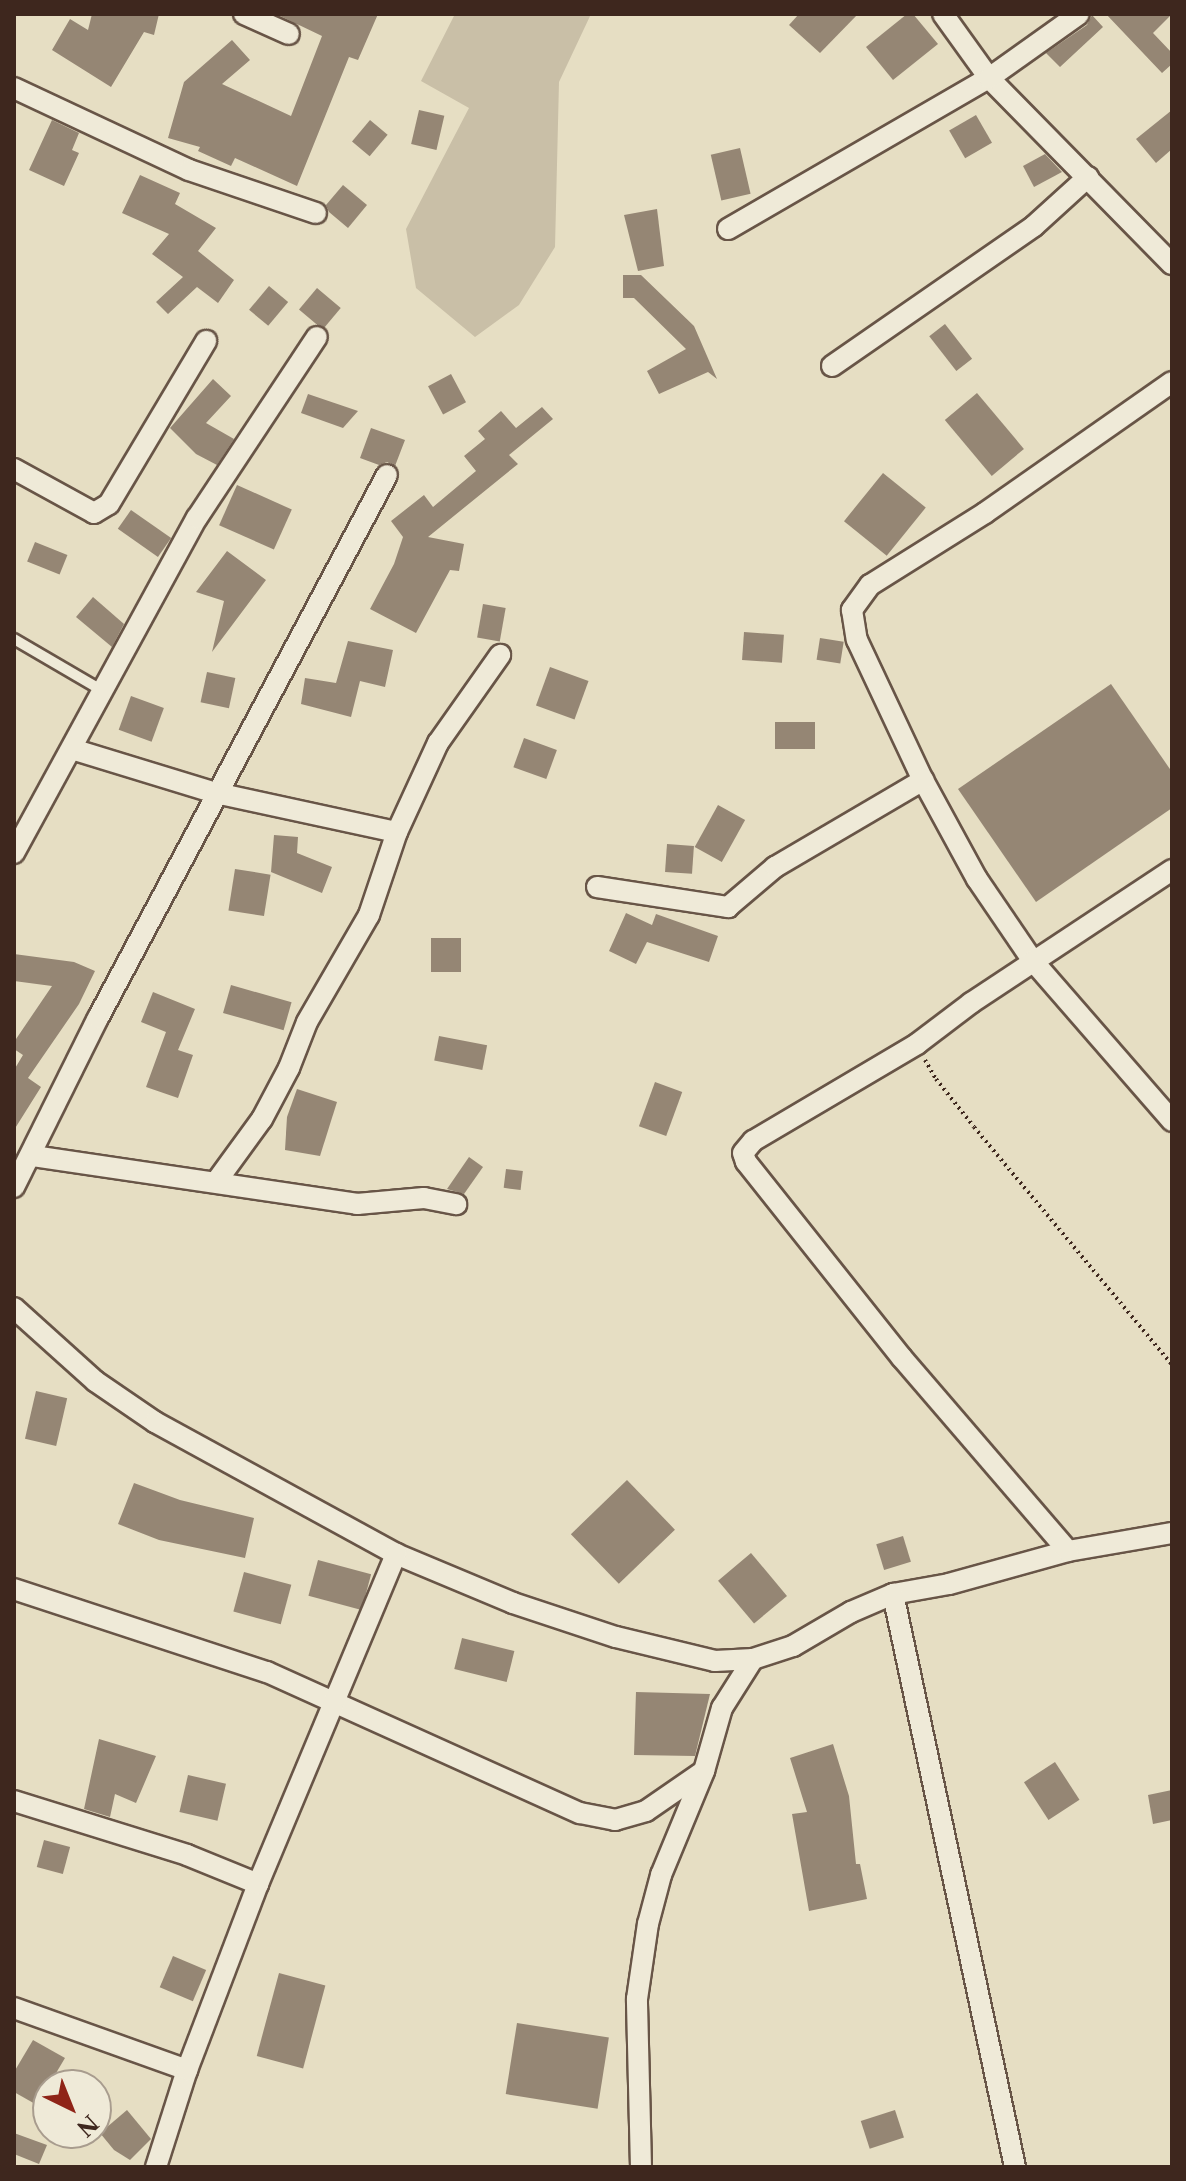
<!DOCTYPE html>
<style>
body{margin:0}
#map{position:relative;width:1186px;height:2181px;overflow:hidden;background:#e6dec3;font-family:"Libre Caslon Text",serif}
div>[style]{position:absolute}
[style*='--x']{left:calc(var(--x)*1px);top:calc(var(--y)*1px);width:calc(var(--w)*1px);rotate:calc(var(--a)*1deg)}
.green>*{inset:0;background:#c9bfa7}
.building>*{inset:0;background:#958674;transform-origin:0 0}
.path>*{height:4px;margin-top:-2px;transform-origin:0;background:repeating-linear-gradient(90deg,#3e271e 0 2px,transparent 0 6px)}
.roads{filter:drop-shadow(2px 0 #685547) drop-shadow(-2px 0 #685547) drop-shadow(0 2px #685547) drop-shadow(0 -2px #685547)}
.lane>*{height:10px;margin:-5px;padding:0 5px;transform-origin:5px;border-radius:5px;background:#efead8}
.street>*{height:20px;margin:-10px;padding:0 10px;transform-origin:10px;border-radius:10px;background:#efead8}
span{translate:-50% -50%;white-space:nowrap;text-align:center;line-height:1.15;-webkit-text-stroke:7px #efead8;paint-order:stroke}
.frame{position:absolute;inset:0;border:16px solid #3e271e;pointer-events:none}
.north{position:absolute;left:32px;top:2069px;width:80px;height:80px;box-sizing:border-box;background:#efead8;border:2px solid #a89c8e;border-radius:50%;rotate:137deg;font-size:22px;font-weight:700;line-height:32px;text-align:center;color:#3e271e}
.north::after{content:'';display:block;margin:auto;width:28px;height:36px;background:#8f2418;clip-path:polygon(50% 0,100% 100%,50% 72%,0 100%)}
</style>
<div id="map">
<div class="green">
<div style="clip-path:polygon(455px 14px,591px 14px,559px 82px,555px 247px,519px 305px,475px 337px,416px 288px,406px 229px,469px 108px,421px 81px)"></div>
</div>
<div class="building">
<div style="clip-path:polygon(92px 14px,159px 14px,154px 35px,144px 32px,111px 87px,52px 50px,70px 19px,88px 30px)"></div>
<div style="clip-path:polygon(276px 14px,378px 14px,358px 60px,349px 57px,297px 186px,235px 158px,231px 166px,198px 151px,200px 147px,168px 138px,184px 82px,232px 40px,250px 60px,222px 84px,291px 116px,322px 36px)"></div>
<div style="clip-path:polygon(799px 14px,858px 14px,820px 53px,789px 25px)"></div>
<div style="clip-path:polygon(907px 14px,913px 14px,938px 44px,893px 80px,866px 47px)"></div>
<div style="clip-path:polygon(1106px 14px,1172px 14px,1153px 33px,1172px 53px,1172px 64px,1162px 73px)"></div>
<div style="clip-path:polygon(1092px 15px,1103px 27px,1060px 67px,1046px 53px,1087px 25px)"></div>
<div style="left:419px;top:110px;width:26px;height:35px;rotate:13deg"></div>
<div style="clip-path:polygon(1172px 110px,1172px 149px,1156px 163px,1136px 139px)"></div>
<div style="left:976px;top:115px;width:32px;height:31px;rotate:60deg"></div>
<div style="clip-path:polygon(52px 120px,79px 133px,72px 150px,79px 153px,64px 186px,29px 170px)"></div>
<div style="left:370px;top:120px;width:23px;height:28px;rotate:40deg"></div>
<div style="left:740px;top:148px;width:47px;height:30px;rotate:77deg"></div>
<div style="clip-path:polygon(1045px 154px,1062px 172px,1034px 187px,1023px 166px)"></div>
<div style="clip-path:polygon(140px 175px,180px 193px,175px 204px,216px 228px,198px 251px,234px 280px,218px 303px,197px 287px,168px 314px,156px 302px,183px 277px,152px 254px,169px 234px,122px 213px)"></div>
<div style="clip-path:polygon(343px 185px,367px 205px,348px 228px,329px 212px,326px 205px)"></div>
<div style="clip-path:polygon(657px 209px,664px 266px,638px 271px,624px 215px)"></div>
<div style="clip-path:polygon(623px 275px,641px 275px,694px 326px,717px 379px,708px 372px,659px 394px,647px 371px,686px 349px,634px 298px,623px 298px)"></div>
<div style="left:269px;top:286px;width:25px;height:31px;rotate:40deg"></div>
<div style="left:317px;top:288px;width:31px;height:28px;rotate:40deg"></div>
<div style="left:945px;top:324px;width:44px;height:20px;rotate:52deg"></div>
<div style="left:451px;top:374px;width:32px;height:26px;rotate:62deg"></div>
<div style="clip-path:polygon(213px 379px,231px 396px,206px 423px,234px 439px,217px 465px,196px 454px,170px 428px)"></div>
<div style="left:977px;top:393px;width:73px;height:42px;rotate:50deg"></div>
<div style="clip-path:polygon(308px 394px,358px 411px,343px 428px,301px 413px)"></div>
<div style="clip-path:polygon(542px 407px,553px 419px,509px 455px,518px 464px,428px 537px,464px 544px,459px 571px,450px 570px,416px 633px,370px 609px,394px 564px,403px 537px,391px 521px,424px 495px,433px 507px,476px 471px,464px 456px,485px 439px,478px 431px,501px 411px,516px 428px)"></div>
<div style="clip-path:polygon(371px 428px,405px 440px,395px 466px,387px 462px,379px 465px,360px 458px)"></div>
<div style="left:883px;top:473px;width:55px;height:62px;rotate:39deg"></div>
<div style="left:237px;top:485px;width:60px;height:44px;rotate:24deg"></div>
<div style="left:131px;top:510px;width:49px;height:23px;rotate:35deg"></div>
<div style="left:35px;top:542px;width:35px;height:21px;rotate:22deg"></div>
<div style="clip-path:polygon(227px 551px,266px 580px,212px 652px,224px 601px,196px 592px)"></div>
<div style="clip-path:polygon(93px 597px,124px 624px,112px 647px,76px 617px)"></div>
<div style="left:483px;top:604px;width:23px;height:34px;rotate:10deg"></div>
<div style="left:744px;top:632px;width:40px;height:28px;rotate:4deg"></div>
<div style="left:820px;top:638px;width:24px;height:22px;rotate:9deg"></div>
<div style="clip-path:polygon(348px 641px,393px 650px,385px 687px,360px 681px,351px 717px,301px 704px,305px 678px,336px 683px)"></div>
<div style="left:550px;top:667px;width:41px;height:41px;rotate:20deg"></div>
<div style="left:207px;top:672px;width:29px;height:31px;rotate:12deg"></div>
<div style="clip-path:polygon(1111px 684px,1172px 772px,1172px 808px,1036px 902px,958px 789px)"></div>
<div style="left:131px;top:696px;width:35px;height:36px;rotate:20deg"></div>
<div style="left:775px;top:722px;width:40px;height:27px"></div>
<div style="left:524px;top:738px;width:35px;height:31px;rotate:20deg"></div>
<div style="left:718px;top:805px;width:31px;height:48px;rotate:29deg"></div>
<div style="clip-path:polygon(274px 835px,298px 837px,297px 853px,332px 867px,322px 893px,271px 872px)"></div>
<div style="left:667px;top:844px;width:27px;height:28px;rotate:4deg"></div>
<div style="left:235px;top:869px;width:36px;height:42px;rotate:9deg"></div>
<div style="clip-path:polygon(626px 913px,652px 925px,656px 914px,718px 936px,709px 962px,647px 942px,636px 964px,609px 951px)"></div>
<div style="left:461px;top:938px;width:34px;height:30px;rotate:90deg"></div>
<div style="clip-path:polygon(14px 954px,74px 962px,95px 971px,79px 1004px,28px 1078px,41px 1087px,14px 1130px,14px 1070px,23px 1055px,14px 1049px,14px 1042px,52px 986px,14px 981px)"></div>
<div style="left:231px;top:985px;width:63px;height:29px;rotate:16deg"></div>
<div style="clip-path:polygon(153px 992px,195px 1009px,178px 1050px,193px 1055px,178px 1098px,146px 1087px,166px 1032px,141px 1022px)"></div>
<div style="left:439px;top:1036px;width:49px;height:25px;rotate:11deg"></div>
<div style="left:655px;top:1082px;width:29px;height:47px;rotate:20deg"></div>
<div style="clip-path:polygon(297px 1089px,337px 1102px,320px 1156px,285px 1150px,287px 1117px)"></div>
<div style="clip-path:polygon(469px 1157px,483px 1167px,464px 1194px,447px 1189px)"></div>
<div style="left:506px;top:1169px;width:17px;height:19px;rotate:7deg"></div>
<div style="left:36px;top:1391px;width:32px;height:49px;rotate:13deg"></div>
<div style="left:627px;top:1480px;width:69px;height:78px;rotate:46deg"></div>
<div style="clip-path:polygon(134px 1483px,180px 1500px,254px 1518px,245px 1558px,159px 1540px,118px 1524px)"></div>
<div style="left:903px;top:1536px;width:27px;height:28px;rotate:73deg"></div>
<div style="left:751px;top:1553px;width:56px;height:43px;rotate:50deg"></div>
<div style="left:318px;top:1560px;width:55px;height:37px;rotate:15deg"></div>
<div style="left:244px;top:1572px;width:49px;height:41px;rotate:15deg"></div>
<div style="left:462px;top:1638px;width:54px;height:32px;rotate:14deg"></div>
<div style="clip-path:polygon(636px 1692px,710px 1694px,695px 1756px,634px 1755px)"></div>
<div style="clip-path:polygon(99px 1739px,156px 1756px,136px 1803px,115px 1794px,110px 1817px,84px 1809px)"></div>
<div style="clip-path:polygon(833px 1744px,849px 1796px,856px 1864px,860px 1864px,867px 1899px,809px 1911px,792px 1814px,807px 1812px,790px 1758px)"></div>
<div style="left:1055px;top:1762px;width:45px;height:37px;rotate:57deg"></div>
<div style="left:188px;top:1775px;width:39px;height:38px;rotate:13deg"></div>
<div style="clip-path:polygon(1172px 1790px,1172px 1820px,1153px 1824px,1148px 1795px)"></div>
<div style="left:44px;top:1840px;width:27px;height:28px;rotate:15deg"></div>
<div style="left:173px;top:1956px;width:36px;height:34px;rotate:23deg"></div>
<div style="left:279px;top:1973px;width:48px;height:86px;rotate:15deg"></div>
<div style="left:517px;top:2023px;width:93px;height:72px;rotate:9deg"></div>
<div style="clip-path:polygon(33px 2040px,65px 2058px,37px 2105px,14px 2092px,14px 2072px)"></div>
<div style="clip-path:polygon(127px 2110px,151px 2139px,130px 2160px,114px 2150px,100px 2133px)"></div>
<div style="left:895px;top:2110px;width:29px;height:36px;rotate:72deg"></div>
<div style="clip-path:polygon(14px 2133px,47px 2145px,39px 2164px,14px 2154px)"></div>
</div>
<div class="path">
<div style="--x:925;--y:1060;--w:22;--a:60"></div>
<div style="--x:936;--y:1079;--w:61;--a:51.6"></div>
<div style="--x:974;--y:1127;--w:310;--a:50.2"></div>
</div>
<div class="roads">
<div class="lane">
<div style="--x:14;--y:639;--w:103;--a:30.3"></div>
</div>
<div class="street">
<div style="--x:244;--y:14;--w:49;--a:24"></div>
<div style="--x:943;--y:14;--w:79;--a:54.3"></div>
<div style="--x:989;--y:78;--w:261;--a:45.5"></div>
<div style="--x:14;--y:88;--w:193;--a:25.1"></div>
<div style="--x:189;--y:170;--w:134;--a:18.7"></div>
<div style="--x:728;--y:229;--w:302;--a:-30.1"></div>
<div style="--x:989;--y:78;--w:110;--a:-35.4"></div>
<div style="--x:832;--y:366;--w:246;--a:-34.7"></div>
<div style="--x:1034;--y:226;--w:73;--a:-42.2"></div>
<div style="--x:1172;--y:382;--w:228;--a:145"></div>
<div style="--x:985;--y:513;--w:136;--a:147.9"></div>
<div style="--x:870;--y:585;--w:31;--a:126"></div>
<div style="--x:852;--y:610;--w:30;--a:81"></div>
<div style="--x:857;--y:640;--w:155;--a:64.8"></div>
<div style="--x:923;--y:780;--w:113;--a:61.4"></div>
<div style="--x:977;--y:879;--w:99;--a:55.7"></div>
<div style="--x:1033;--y:961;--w:212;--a:49"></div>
<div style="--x:14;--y:469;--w:91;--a:28.8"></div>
<div style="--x:94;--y:513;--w:17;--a:-31"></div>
<div style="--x:109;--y:504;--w:190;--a:-59.2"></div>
<div style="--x:72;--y:749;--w:151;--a:17"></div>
<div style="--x:216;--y:793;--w:185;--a:12.2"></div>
<div style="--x:14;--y:853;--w:382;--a:-61.4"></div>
<div style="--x:197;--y:518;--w:217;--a:-56.5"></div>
<div style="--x:597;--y:887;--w:133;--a:8.7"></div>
<div style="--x:728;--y:907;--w:62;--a:-40.4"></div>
<div style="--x:775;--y:867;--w:172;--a:-30.4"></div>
<div style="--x:33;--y:1156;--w:328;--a:8.4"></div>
<div style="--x:357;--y:1204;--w:67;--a:-5.1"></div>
<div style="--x:424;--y:1198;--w:33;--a:11"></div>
<div style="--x:216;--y:1182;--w:78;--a:-53.9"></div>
<div style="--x:262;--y:1119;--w:58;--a:-62.1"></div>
<div style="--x:289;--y:1068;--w:49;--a:-68.6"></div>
<div style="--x:307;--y:1022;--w:124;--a:-59.9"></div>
<div style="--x:369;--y:915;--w:88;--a:-71.4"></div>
<div style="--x:397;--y:832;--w:98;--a:-65.3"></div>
<div style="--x:438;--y:743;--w:108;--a:-54.8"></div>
<div style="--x:14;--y:1187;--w:189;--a:-63.6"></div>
<div style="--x:98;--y:1018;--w:615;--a:-61.98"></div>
<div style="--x:14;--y:1308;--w:109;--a:42"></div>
<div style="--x:95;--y:1381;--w:73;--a:34.3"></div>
<div style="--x:155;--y:1422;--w:275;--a:28.7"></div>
<div style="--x:396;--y:1554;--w:127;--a:22.7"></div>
<div style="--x:513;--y:1603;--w:108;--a:18.3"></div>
<div style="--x:616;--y:1637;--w:102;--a:13.6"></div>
<div style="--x:715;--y:1661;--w:38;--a:-3"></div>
<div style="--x:753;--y:1659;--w:42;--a:-18"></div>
<div style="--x:793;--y:1646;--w:67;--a:-30.4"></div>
<div style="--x:851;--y:1612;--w:46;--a:-23.2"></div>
<div style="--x:893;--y:1594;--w:57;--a:-10.1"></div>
<div style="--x:949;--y:1584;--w:123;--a:-15.5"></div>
<div style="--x:1068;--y:1551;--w:106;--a:-9.8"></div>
<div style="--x:1068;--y:1551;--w:255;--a:-130.7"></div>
<div style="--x:902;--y:1358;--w:251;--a:-128.5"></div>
<div style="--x:746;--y:1162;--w:9;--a:-108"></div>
<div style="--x:743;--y:1153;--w:16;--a:-50"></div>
<div style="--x:753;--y:1141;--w:191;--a:-30.6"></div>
<div style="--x:917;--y:1044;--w:68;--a:-37.2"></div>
<div style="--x:971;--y:1003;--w:241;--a:-33.5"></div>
<div style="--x:14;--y:1589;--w:266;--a:18.2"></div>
<div style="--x:267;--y:1672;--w:343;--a:24.3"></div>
<div style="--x:580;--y:1813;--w:36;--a:11"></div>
<div style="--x:615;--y:1820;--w:32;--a:-16"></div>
<div style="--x:646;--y:1811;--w:70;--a:-34.6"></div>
<div style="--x:893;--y:1594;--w:586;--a:77.98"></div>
<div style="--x:14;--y:1801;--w:181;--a:17.3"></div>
<div style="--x:187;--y:1855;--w:77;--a:22.2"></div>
<div style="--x:14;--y:2008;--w:184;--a:19.7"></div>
<div style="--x:156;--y:2167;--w:102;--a:-72.3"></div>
<div style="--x:187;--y:2070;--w:199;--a:-69.1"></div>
<div style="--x:258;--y:1884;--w:358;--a:-67.3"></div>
<div style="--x:641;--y:2167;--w:168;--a:-91.4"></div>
<div style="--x:637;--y:1999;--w:76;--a:-81.7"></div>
<div style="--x:648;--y:1924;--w:51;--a:-75.1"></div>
<div style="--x:661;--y:1875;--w:113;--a:-67.5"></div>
<div style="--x:704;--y:1771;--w:66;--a:-74.1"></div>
<div style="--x:722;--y:1708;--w:58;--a:-57.7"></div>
</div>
</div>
<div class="frame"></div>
<div class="north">N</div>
</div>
